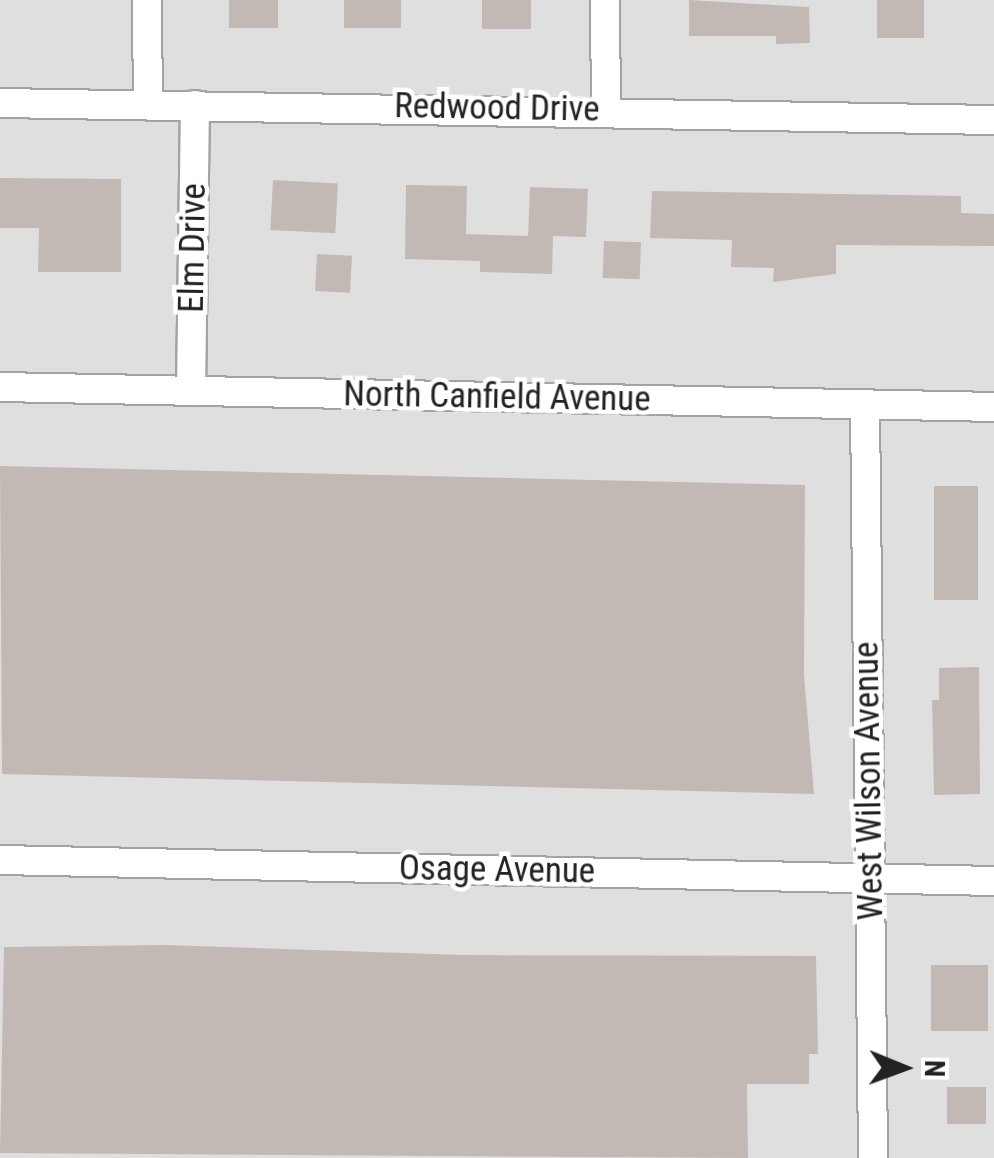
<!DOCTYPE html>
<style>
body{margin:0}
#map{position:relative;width:994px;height:1158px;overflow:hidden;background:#f2ede9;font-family:"Roboto Condensed",sans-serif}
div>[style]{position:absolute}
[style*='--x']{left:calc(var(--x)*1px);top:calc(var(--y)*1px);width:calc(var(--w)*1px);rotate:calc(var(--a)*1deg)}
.residential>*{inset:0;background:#e0dfdf;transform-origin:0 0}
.building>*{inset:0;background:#c2b9b5;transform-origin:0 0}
.roads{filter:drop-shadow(2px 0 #a3a3a3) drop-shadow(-2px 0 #a3a3a3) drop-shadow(0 2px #a3a3a3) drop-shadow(0 -2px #a3a3a3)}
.minor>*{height:28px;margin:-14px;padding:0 14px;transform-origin:14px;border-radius:14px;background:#fff}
span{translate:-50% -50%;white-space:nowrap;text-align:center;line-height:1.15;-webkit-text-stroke:9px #fff;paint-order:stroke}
.street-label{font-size:35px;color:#222}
.north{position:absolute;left:854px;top:1018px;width:100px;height:100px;-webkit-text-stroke:8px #fff;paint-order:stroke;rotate:91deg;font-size:28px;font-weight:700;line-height:40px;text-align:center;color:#222}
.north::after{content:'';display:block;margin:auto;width:35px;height:45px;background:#222;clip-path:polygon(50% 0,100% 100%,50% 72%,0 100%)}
</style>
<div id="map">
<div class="residential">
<div style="left:0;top:0;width:994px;height:1158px"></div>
</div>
<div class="building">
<div style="left:229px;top:0;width:49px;height:28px"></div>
<div style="left:344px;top:0;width:57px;height:28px"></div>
<div style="left:482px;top:0;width:49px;height:29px"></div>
<div style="clip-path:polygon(689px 0,809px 7px,810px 43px,776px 44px,776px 36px,689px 36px)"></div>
<div style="left:877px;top:0;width:47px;height:38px"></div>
<div style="clip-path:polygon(0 178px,121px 179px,121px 272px,38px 272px,39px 228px,0 228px)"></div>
<div style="left:273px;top:180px;width:65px;height:50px;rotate:3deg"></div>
<div style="clip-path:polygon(406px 185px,467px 186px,466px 234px,528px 236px,530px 187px,588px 189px,586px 237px,553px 236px,552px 274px,480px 272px,480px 261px,405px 259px)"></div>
<div style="clip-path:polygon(652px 191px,961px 196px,961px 213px,994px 214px,994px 246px,836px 245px,836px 274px,773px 282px,774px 268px,731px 267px,732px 240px,650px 238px)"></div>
<div style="left:604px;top:241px;width:37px;height:37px;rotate:2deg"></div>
<div style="left:317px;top:254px;width:35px;height:37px;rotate:3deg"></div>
<div style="clip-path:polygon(0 466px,805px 485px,804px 675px,814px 794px,2px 774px)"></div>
<div style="left:934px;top:486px;width:44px;height:114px"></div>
<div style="clip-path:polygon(979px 667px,980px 794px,934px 795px,932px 700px,939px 700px,939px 668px)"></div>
<div style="clip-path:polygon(167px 945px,463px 955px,816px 956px,818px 1054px,809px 1054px,809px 1084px,747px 1084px,748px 1158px,0 1153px,4px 947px)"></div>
<div style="left:988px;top:965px;width:66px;height:57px;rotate:90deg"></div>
<div style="left:986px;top:1087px;width:37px;height:39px;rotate:90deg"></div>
</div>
<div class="roads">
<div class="minor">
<div style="--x:147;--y:0;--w:105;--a:89.5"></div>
<div style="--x:605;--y:0;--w:109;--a:89.5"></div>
<div style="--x:0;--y:103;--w:994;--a:0.98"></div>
<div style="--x:0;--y:387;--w:994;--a:1.15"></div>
<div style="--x:191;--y:391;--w:286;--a:-89.2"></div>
<div style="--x:865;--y:405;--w:753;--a:89.39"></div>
<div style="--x:0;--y:860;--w:994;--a:1.21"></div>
</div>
</div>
<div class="street-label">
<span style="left:497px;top:108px;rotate:1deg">Redwood Drive</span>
<span style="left:193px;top:248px;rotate:-89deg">Elm Drive</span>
<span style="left:497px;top:397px;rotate:1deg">North Canfield Avenue</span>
<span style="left:869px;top:781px;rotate:-91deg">West Wilson Avenue</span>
<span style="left:497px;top:870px;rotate:1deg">Osage Avenue</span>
</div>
<div class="north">N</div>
</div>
